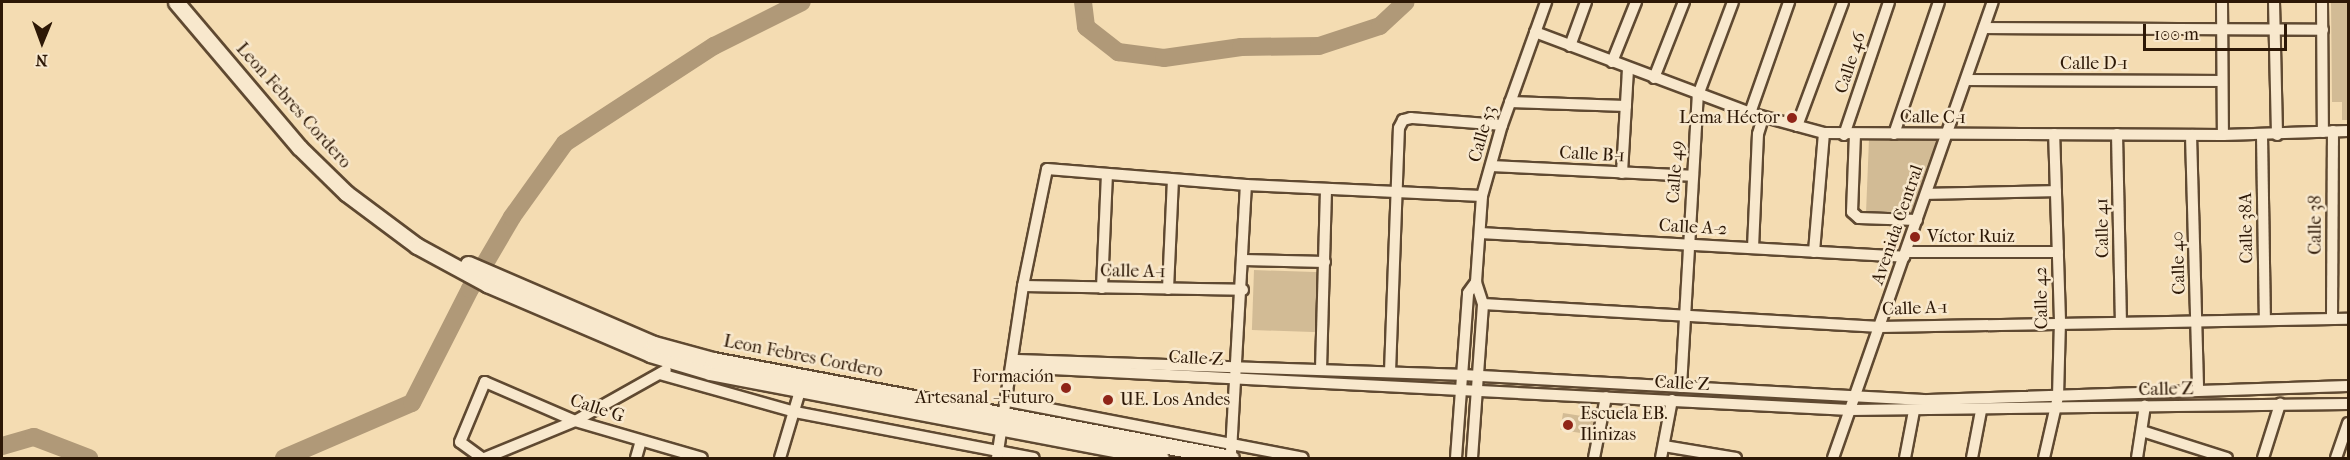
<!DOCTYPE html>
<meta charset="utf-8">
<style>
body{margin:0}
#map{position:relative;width:2350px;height:460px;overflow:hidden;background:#f4dcb2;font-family:"IM FELL French Canon",serif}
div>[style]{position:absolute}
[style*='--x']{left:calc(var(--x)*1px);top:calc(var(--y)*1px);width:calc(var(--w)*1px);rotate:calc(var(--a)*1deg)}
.green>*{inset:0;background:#d2bb95;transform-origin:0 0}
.river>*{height:18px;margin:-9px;padding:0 9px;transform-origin:9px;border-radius:9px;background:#b09978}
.roads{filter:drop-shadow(2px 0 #5f4931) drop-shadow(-2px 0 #5f4931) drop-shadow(0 2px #5f4931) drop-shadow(0 -2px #5f4931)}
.street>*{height:10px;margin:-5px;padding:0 5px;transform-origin:5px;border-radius:5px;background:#f8e8cd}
.secondary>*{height:15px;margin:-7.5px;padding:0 7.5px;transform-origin:7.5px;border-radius:7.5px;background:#f8e8cd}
.dots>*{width:16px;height:16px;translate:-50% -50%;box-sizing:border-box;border:3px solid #f8e8cd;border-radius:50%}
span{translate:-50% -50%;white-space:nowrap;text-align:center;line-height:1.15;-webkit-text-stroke:5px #f8e8cd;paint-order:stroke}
.street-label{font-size:18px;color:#2d1806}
.poi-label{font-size:18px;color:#2d1806}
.right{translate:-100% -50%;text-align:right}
.left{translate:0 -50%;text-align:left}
.frame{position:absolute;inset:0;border:3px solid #2d1806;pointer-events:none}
.north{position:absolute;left:12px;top:12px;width:60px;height:60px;-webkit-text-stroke:4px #f8e8cd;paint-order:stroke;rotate:181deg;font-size:16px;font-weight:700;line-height:24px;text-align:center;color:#2d1806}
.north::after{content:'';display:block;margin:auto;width:21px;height:27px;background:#2d1806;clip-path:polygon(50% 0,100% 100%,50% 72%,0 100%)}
.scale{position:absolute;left:2143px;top:24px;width:144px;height:27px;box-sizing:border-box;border:3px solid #2d1806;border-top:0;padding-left:8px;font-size:18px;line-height:21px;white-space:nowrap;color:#2d1806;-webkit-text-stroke:4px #f8e8cd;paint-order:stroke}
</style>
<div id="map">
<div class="green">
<div style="clip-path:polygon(2331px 2px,2348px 2px,2348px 120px,2342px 120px,2342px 102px,2332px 102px)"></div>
<div style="clip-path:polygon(1869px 139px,1937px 141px,1912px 218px,1866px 213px)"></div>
<div style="left:1254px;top:270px;width:68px;height:60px;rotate:2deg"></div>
<div style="left:1563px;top:413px;width:33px;height:17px;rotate:9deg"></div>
</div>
<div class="river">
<div style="--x:1083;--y:2;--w:25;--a:83"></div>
<div style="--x:1086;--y:27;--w:41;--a:38"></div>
<div style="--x:1118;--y:52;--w:46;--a:7.4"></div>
<div style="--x:1164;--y:58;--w:78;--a:-8.1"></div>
<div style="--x:1241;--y:47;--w:78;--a:-0.7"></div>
<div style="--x:1319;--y:46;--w:64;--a:-18.2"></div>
<div style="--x:1380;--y:26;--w:35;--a:-43"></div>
<div style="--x:2;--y:446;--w:33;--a:-16"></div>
<div style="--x:34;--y:437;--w:59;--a:20.9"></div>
<div style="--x:284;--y:458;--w:139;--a:-23.3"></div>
<div style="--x:412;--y:403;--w:128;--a:-63"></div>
<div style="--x:470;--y:289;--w:83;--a:-59.7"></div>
<div style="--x:512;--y:217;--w:91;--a:-54.4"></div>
<div style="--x:565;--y:143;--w:178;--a:-33.1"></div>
<div style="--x:714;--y:46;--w:98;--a:-26.6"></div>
</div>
<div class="roads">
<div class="street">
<div style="--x:2222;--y:2;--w:133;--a:89.6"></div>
<div style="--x:2274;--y:2;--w:133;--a:88.7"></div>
<div style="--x:2322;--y:2;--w:130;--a:89.6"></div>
<div style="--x:1984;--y:28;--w:339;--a:0.3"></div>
<div style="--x:1535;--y:32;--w:230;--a:20.6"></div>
<div style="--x:1750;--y:113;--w:77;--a:15.1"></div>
<div style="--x:1824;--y:133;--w:399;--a:0.3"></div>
<div style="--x:2223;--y:135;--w:125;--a:-1.8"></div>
<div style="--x:1570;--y:46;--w:47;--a:-70"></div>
<div style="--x:1612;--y:62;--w:65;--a:-68.2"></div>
<div style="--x:1654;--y:78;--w:82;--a:-68.5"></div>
<div style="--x:1966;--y:80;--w:256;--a:0.2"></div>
<div style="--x:1510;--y:102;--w:116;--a:2"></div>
<div style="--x:1750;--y:113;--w:118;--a:-70.6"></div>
<div style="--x:1797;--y:126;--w:132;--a:-69.6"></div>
<div style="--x:1855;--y:134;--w:78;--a:92.2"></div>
<div style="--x:1852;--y:212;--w:9;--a:41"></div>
<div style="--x:1859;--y:218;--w:58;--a:2"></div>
<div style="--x:1894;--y:134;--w:139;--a:-71.2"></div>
<div style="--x:2117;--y:134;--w:187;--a:88.8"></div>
<div style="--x:1844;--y:135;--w:140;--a:-71.3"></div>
<div style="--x:2191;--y:135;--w:254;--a:88.4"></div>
<div style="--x:2262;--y:135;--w:185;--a:89.1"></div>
<div style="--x:1491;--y:166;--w:201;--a:2.8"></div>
<div style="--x:1622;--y:173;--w:105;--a:-86.7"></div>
<div style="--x:1926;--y:194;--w:130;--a:-1.3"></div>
<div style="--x:1480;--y:233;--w:425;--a:3.2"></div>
<div style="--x:1753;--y:248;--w:114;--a:-87.5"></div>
<div style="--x:1758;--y:134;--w:17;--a:-73"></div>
<div style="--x:1814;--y:252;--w:119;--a:-85.2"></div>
<div style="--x:1906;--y:252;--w:152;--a:0"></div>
<div style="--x:1244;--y:260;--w:81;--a:1.4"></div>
<div style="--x:1023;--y:286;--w:220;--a:1"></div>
<div style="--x:1102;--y:288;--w:114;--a:-87.5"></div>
<div style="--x:1168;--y:289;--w:109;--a:-87.4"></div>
<div style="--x:1483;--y:304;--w:398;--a:3.3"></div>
<div style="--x:1880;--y:327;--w:468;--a:-1"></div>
<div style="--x:2332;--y:319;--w:188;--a:-89.7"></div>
<div style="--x:1015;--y:360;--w:447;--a:1.9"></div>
<div style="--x:1462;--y:375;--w:467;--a:3.1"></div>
<div style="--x:1928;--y:400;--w:420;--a:-1.9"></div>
<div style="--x:1013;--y:367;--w:838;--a:2.94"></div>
<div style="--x:1850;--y:410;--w:498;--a:-0.7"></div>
<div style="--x:1321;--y:369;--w:179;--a:-88.4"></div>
<div style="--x:1390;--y:372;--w:244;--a:-87.9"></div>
<div style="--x:1399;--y:128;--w:9;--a:-63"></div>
<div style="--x:1403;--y:120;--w:8;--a:-14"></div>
<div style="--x:1411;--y:118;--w:91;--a:4.4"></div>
<div style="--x:660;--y:374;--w:140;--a:15.7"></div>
<div style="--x:795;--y:412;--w:243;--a:10.9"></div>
<div style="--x:1681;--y:387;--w:292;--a:-86.7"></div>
<div style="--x:1698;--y:95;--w:99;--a:-69.4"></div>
<div style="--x:1008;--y:401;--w:300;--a:10.9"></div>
<div style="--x:2142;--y:431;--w:89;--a:17.6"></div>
<div style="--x:1664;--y:446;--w:73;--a:9.5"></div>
<div style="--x:1231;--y:452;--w:267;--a:-86.8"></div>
<div style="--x:482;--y:458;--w:27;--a:-144"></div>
<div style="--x:460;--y:442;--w:65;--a:-67.4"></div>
<div style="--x:485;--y:382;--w:98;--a:23.4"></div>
<div style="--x:575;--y:421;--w:132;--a:16.2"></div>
<div style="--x:485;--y:458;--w:97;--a:-22.3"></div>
<div style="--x:575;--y:421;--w:104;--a:-29.3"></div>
<div style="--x:636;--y:458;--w:18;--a:-74"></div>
<div style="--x:780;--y:458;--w:70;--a:-73.4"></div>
<div style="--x:997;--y:458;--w:174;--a:-81.4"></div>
<div style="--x:1023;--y:286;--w:119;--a:-78.4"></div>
<div style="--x:1047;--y:169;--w:200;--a:4.6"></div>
<div style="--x:1246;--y:185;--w:236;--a:2.7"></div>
<div style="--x:1456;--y:458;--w:165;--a:-85.8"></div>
<div style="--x:1468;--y:293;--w:14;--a:-54"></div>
<div style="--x:1476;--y:282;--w:86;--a:-86"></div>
<div style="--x:1482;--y:196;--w:74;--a:-74.3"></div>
<div style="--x:1502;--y:125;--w:131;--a:-70.3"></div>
<div style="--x:1472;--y:458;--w:154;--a:-85.9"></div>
<div style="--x:1483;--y:304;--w:23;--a:-108"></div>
<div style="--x:1594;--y:458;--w:62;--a:-78.9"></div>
<div style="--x:1661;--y:458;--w:59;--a:-79.3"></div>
<div style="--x:1833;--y:458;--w:483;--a:-70.7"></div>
<div style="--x:1905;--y:458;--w:48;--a:-79.2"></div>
<div style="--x:1972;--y:458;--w:48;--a:-79.2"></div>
<div style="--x:2044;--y:458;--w:63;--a:-77.1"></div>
<div style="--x:2058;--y:397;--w:76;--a:-88.5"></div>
<div style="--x:2060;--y:321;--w:187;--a:-91.8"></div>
<div style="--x:2137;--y:458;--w:53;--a:-81.3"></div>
<div style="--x:2263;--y:458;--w:57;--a:-72.5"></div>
<div style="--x:2336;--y:458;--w:37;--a:-71"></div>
</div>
<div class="secondary">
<div style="--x:176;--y:2;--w:190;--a:49.7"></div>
<div style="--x:299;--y:147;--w:66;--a:44.4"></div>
<div style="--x:346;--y:193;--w:89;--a:36.7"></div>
<div style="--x:417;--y:246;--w:80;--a:28.5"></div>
<div style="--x:487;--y:284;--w:177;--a:23.2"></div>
<div style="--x:650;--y:354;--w:63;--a:16.7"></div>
<div style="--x:710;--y:372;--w:459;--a:10.8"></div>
<div style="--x:468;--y:264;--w:202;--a:23.3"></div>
<div style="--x:654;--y:344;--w:61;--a:15.2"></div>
<div style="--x:713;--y:360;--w:527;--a:10.71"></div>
</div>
</div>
<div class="dots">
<div style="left:1792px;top:118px;background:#8f2418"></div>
<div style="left:1915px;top:237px;background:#8f2418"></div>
<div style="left:1066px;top:388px;background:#8f2418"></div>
<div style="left:1108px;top:400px;background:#8f2418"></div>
<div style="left:1568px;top:425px;background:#8f2418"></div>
</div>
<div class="street-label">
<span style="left:1851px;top:63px;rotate:-72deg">Calle 46</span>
<span style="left:2094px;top:64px">Calle D-1</span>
<span style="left:293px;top:106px;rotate:48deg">Leon Febres Cordero</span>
<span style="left:1933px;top:118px;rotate:1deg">Calle C-1</span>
<span style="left:1483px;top:134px;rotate:-74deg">Calle 53</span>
<span style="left:1592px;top:155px;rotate:3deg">Calle B-1</span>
<span style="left:1676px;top:172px;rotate:-86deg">Calle 49</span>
<span style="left:1898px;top:225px;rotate:-71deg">Avenida Central</span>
<span style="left:2316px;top:225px;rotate:-90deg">Calle 38</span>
<span style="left:1693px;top:228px;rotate:3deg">Calle A-2</span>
<span style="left:2103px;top:228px;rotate:-91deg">Calle 41</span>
<span style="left:2247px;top:228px;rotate:-91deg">Calle 38A</span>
<span style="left:2179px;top:263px;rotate:-92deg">Calle 40</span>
<span style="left:1133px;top:272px;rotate:1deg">Calle A-1</span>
<span style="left:2042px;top:298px;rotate:-91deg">Calle 42</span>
<span style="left:1915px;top:309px;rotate:-2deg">Calle A-1</span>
<span style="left:803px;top:357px;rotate:11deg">Leon Febres Cordero</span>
<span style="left:1196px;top:359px;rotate:3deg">Calle Z</span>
<span style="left:1682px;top:384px;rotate:3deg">Calle Z</span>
<span style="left:2166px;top:390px;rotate:-1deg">Calle Z</span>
<span style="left:597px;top:409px;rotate:18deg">Calle G</span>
</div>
<div class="poi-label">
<span class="right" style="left:1780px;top:118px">Lema Héctor</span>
<span class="left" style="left:1927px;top:237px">Víctor Ruiz</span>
<span class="right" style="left:1054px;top:388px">Formación<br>Artesanal - Futuro</span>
<span class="left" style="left:1120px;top:400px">UE. Los Andes</span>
<span class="left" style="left:1580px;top:425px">Escuela EB.<br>Ilinizas</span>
</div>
<div class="frame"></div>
<div class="north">N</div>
<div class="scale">100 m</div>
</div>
